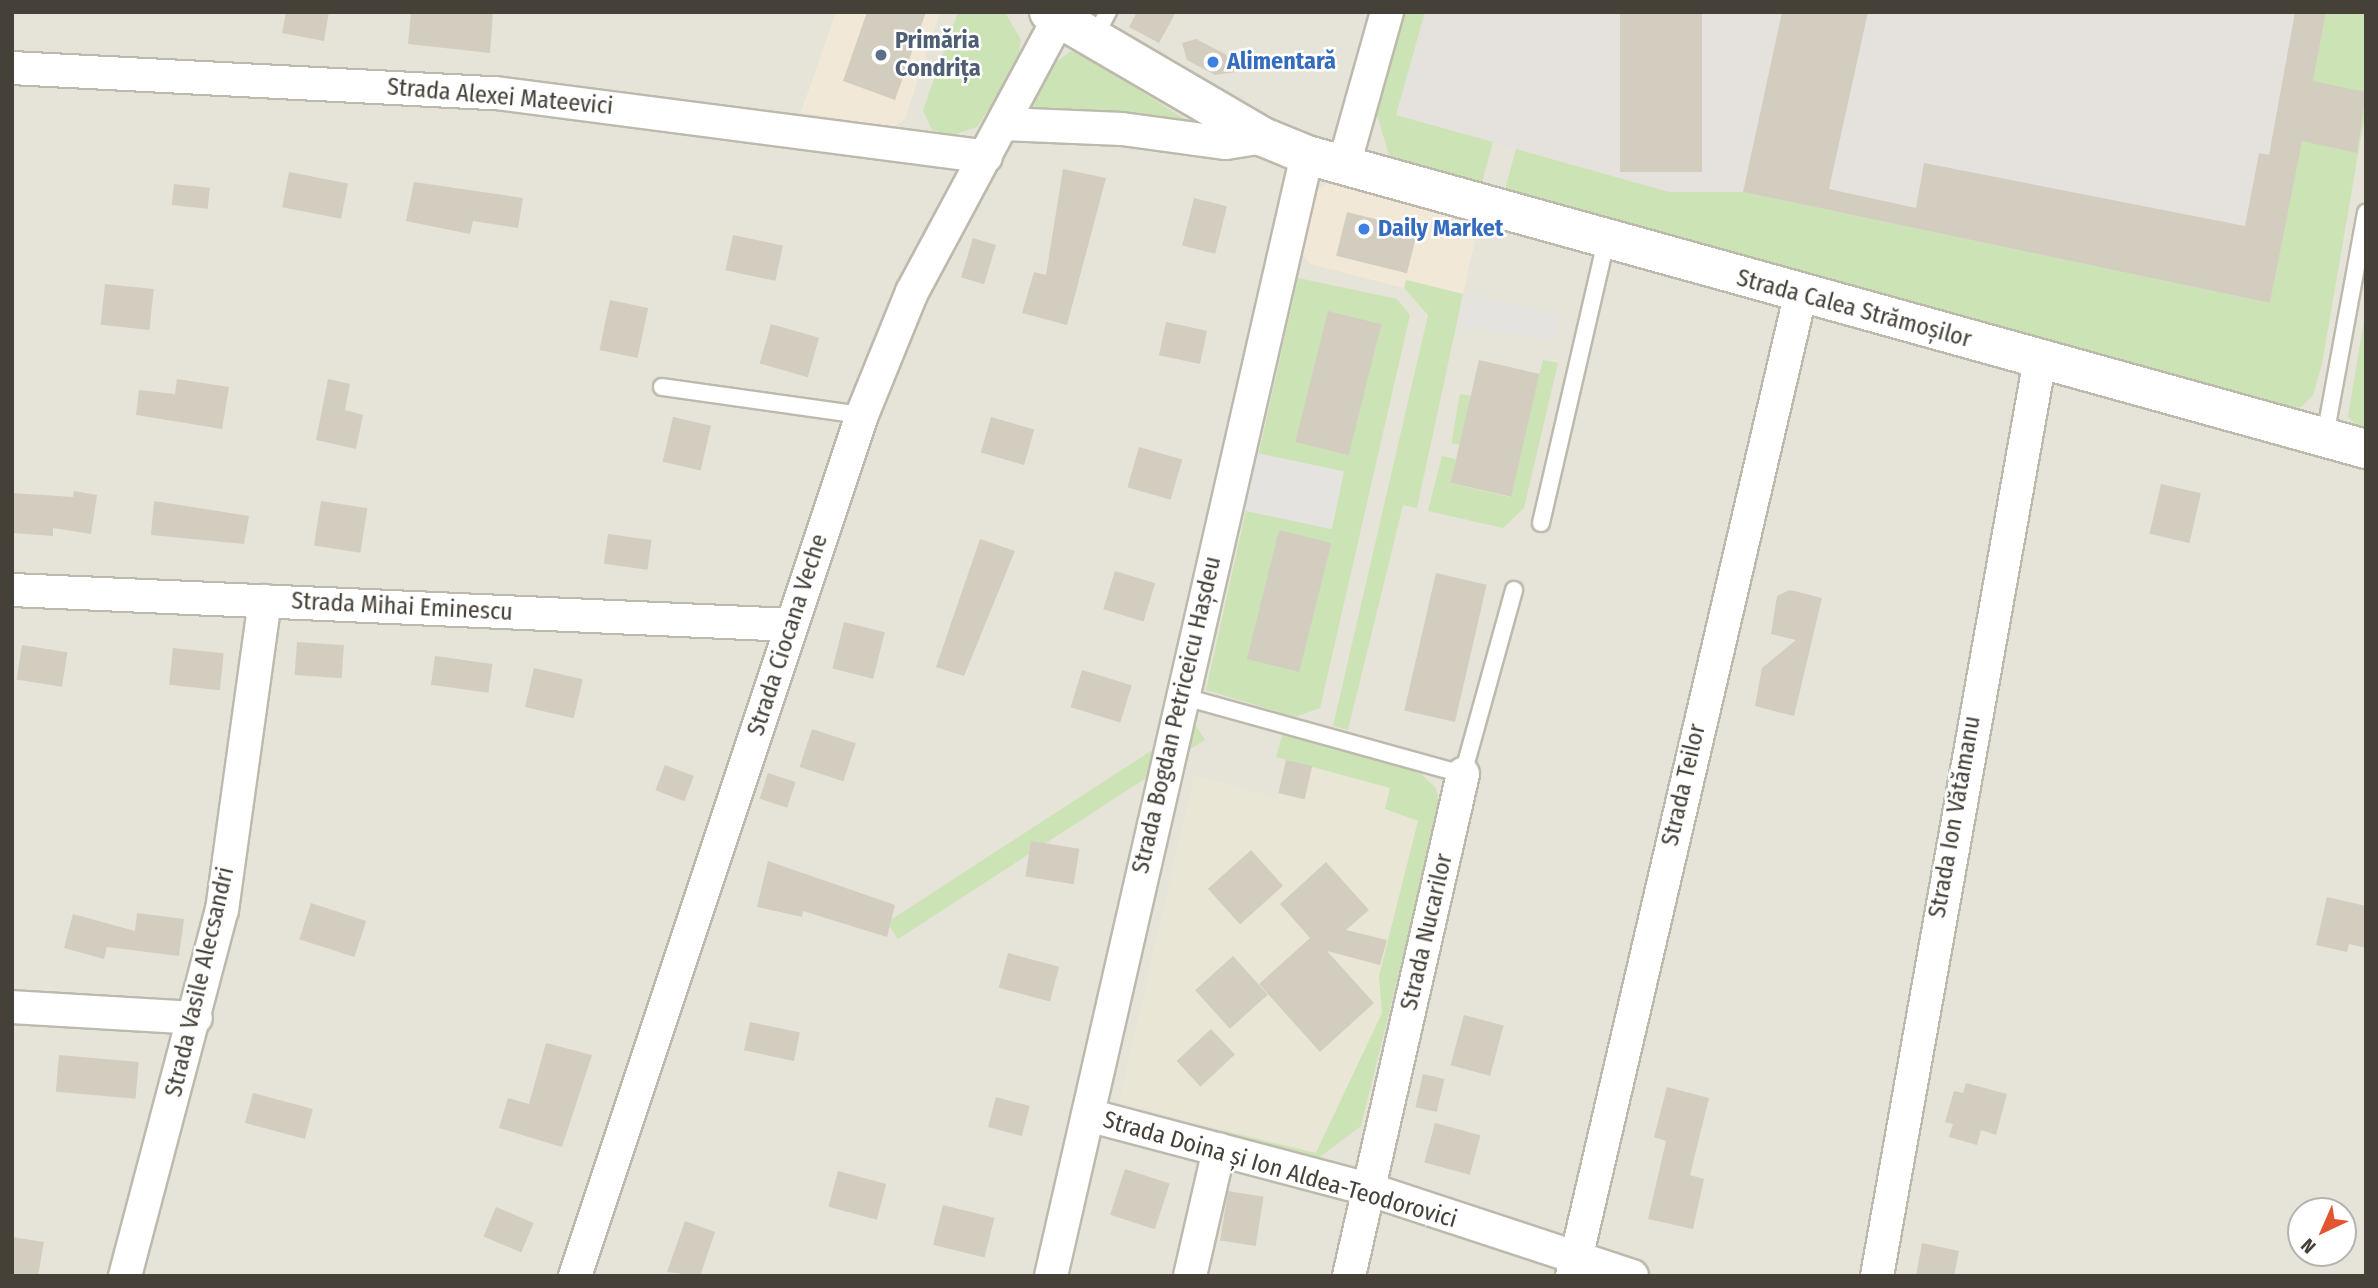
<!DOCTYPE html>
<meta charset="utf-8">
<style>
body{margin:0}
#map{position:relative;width:2378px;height:1288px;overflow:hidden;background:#f3f1e9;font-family:"Fira Sans Condensed",sans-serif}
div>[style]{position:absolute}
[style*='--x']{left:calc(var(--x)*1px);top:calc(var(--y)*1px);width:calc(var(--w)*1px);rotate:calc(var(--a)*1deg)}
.residential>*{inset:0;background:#e6e3d8}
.commercial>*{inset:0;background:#f2e8d7}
.industrial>*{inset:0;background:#e5e2de}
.education>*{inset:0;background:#eae6d5}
.green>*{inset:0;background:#cce3b6;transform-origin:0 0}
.parking>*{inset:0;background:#e5e3e0;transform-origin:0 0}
.building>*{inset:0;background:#d3cdc0;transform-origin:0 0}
.roads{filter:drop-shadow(2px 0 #bdb9ad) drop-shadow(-2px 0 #bdb9ad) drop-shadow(0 2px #bdb9ad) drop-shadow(0 -2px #bdb9ad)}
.service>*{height:16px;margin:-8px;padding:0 8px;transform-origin:8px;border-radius:8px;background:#fff}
.minor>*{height:32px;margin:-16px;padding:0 16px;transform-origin:16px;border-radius:16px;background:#fff}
.tertiary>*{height:38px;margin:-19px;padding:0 19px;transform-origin:19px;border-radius:19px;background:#fff}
.dots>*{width:19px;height:19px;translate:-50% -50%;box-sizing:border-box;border:4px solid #fff;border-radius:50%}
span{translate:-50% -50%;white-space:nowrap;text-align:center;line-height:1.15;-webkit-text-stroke:5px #fff;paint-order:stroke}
.service-label{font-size:24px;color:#4e5e75;font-weight:700}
.left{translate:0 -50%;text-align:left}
.shop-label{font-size:24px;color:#366cbe;font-weight:700}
.street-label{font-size:24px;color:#464138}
.frame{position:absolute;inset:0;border:14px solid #464138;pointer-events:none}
.north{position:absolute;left:2287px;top:1197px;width:70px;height:70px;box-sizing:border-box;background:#fff;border:2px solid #b5b3af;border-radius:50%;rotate:224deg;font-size:19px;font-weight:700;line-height:28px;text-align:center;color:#464138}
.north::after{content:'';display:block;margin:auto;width:24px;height:32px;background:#e35530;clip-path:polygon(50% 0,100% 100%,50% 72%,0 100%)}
</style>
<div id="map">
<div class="residential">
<div style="clip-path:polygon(evenodd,12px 12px,2366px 12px,2366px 1276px,12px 1276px,12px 12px,2301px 1211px,2343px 1211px,2343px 1253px,2301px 1253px,2301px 1211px)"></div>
</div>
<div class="commercial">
<div style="clip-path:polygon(836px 12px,940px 12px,905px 119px,893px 128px,801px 112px)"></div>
<div style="clip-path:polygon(1327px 183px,1479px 223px,1463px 294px,1407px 280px,1404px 288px,1310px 264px,1298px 249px,1310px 195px)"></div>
</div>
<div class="industrial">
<div style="clip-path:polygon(1425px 12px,2326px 12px,2270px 303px,1743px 192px,1669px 192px,1396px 115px)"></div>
</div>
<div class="education">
<div style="clip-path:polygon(1286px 760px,1390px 788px,1418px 821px,1379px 976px,1382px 1013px,1315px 1153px,1119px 1102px,1194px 775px,1278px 798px)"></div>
</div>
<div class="green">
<div style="clip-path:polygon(958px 12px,1005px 12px,1021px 40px,1017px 65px,977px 127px,953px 135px,932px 130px,923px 110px)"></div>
<div style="clip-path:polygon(1402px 12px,1425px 12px,1396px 115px,1493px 142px,1480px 189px,1390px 158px,1375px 109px)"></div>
<div style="clip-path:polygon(2326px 12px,2366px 12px,2366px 108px,2322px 364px,2313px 395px,2301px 407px,2285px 409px,1504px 193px,1516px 149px,1669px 192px,1743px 192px,2270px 303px)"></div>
<div style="clip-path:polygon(1071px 51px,1085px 56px,1204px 131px,1031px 112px,1052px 65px)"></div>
<div style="clip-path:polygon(1298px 278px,1397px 299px,1410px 315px,1320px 708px,1295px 717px,1206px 690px)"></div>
<div style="clip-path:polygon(1406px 280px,1463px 294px,1417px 508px,1403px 505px,1348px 730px,1333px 726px,1428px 315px,1404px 288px)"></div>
<div style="clip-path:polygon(2366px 309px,2366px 435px,2348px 417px)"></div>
<div style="clip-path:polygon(1543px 360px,1558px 363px,1524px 508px,1503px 528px,1428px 511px,1442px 456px,1456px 459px,1451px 483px,1509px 497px)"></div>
<div style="left:1460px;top:394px;width:11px;height:50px;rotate:10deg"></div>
<div style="left:1194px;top:723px;width:20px;height:366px;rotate:57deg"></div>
<div style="clip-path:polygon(1283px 732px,1384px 758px,1421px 774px,1436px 788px,1440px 807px,1361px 1126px,1317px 1159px,1117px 1106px,1316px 1153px,1382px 1013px,1379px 976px,1418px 821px,1385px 809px,1390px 788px,1276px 757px)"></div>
</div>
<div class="parking">
<div style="clip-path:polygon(1463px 294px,1558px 316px,1554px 340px,1457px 324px)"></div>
<div style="left:1257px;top:453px;width:89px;height:59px;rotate:12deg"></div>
</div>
<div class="building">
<div style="clip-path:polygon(286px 12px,329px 12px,324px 41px,282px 33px)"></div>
<div style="clip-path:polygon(411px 12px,493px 12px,490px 53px,408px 44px)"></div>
<div style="clip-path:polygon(867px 12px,926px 12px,895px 100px,843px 81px)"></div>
<div style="clip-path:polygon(1137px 12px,1176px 12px,1159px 43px,1129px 27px)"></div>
<div style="left:1620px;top:12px;width:82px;height:160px"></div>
<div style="clip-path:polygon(1782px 12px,1868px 12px,1829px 189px,1916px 208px,1924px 163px,2245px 226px,2259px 153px,2269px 155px,2295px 12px,2326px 12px,2313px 81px,2366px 92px,2357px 153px,2302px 141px,2270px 303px,1743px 192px)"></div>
<div style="clip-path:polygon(1196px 39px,1225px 54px,1236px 72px,1215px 75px,1187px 60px,1182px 43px)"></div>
<div style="clip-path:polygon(1063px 169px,1106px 178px,1067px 325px,1022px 313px,1034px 272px,1046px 275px)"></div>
<div style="left:289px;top:172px;width:60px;height:36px;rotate:11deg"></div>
<div style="clip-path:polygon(414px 182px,523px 198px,518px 228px,473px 221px,470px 234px,406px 221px)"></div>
<div style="left:174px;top:184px;width:36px;height:21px;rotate:6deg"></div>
<div style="left:1194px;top:198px;width:34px;height:49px;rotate:14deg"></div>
<div style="left:1347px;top:212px;width:73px;height:45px;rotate:14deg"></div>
<div style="left:733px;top:235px;width:51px;height:36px;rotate:12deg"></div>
<div style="left:973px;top:238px;width:24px;height:41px;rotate:17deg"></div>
<div style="left:105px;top:284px;width:49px;height:41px;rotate:6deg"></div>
<div style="left:610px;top:300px;width:39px;height:51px;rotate:12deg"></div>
<div style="left:1328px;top:311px;width:55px;height:135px;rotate:14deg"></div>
<div style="left:1166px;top:322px;width:42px;height:34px;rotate:12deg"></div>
<div style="left:771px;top:324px;width:50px;height:41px;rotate:16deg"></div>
<div style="left:1479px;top:360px;width:62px;height:126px;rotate:13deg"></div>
<div style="clip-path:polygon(177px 379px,229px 387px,222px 429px,136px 415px,139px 390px,175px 394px)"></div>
<div style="clip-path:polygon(328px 379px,350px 384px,345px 410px,363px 415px,356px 449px,316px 440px)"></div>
<div style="left:673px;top:417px;width:39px;height:46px;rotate:13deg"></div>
<div style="left:991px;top:417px;width:45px;height:37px;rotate:16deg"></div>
<div style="left:1139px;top:447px;width:45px;height:42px;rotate:16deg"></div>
<div style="left:2161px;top:484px;width:41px;height:51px;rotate:13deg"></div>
<div style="clip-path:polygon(74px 491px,97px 495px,91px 534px,53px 528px,53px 536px,12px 533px,12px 493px,73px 497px)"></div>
<div style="clip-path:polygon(154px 501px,249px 516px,244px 544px,151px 535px)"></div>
<div style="left:321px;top:501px;width:47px;height:45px;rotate:9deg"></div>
<div style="left:1279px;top:530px;width:54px;height:133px;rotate:14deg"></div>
<div style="left:608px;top:534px;width:44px;height:30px;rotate:8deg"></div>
<div style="clip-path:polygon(980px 539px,1015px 551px,964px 676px,936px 667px)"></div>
<div style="left:1115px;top:571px;width:42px;height:40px;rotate:17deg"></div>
<div style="left:1436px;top:573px;width:52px;height:141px;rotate:13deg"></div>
<div style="clip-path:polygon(1790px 590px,1822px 598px,1794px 716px,1755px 706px,1762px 668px,1796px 640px,1771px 634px,1777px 596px)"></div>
<div style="left:844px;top:622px;width:42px;height:48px;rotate:14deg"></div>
<div style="left:297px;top:642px;width:47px;height:33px;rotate:4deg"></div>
<div style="left:22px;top:645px;width:46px;height:35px;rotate:9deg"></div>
<div style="left:173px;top:648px;width:51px;height:37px;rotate:6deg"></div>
<div style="left:435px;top:656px;width:58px;height:29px;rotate:8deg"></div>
<div style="left:534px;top:668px;width:50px;height:40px;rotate:13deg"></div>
<div style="left:1082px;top:670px;width:52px;height:39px;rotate:17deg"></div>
<div style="left:812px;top:729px;width:46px;height:40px;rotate:18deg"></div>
<div style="left:1286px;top:760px;width:27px;height:34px;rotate:13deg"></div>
<div style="left:665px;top:765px;width:31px;height:27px;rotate:21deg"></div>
<div style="left:768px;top:773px;width:29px;height:27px;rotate:18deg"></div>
<div style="left:1031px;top:841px;width:49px;height:36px;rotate:9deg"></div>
<div style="left:1251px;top:850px;width:48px;height:58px;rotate:48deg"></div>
<div style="clip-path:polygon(768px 861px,895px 905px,887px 937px,803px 911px,802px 917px,757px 907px)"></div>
<div style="clip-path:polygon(1326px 862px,1369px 910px,1346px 930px,1387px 940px,1380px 965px,1327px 951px,1374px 1003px,1320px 1052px,1259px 984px,1310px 938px,1280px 904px)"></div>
<div style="clip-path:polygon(2327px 897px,2366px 906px,2366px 948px,2349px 944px,2347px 952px,2316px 945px)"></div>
<div style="left:311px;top:903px;width:58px;height:38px;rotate:18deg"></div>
<div style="clip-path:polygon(137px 913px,184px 919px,179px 956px,107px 947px,104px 959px,64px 948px,73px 914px,135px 931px)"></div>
<div style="left:1008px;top:953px;width:53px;height:36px;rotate:15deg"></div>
<div style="left:1233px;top:956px;width:52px;height:51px;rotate:48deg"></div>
<div style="left:1464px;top:1015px;width:41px;height:52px;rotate:15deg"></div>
<div style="left:750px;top:1022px;width:51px;height:29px;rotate:12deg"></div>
<div style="left:1211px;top:1029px;width:35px;height:47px;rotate:47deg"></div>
<div style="clip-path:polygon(546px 1043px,592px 1055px,562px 1147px,499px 1128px,508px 1098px,529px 1104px)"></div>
<div style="left:59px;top:1055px;width:80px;height:37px;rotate:5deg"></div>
<div style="left:1423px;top:1074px;width:22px;height:34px;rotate:13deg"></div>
<div style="clip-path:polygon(1966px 1083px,2007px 1094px,1996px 1135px,1981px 1130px,1977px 1145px,1949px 1137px,1953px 1124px,1945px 1122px,1954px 1091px,1963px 1093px)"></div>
<div style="clip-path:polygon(1667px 1087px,1709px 1098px,1690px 1175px,1704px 1179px,1693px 1229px,1648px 1219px,1666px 1141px,1654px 1137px)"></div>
<div style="left:253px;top:1093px;width:62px;height:31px;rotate:15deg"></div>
<div style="left:996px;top:1097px;width:35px;height:31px;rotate:15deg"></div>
<div style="left:1435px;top:1123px;width:47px;height:41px;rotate:15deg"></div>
<div style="left:1125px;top:1169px;width:47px;height:48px;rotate:18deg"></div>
<div style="left:838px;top:1171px;width:50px;height:37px;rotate:15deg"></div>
<div style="left:1228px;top:1191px;width:36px;height:50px;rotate:9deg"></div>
<div style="left:943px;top:1205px;width:53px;height:41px;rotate:14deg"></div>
<div style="left:496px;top:1207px;width:41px;height:32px;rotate:23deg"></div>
<div style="clip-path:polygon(685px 1221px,715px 1232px,700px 1276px,667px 1272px)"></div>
<div style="clip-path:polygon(12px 1237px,44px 1242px,38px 1276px,12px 1276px)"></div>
<div style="clip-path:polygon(1922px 1243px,1959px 1251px,1954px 1276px,1916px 1276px)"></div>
</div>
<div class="roads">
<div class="service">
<div style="--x:1094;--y:38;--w:30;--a:-62"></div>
<div style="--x:662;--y:387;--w:202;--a:8"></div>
<div style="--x:2325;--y:436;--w:227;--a:-79.6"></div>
<div style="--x:1541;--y:523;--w:289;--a:-77"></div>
<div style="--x:1181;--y:696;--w:293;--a:15.5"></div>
<div style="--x:1463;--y:774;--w:191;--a:-74.5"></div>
</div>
<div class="minor">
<div style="--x:12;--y:68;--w:485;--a:3"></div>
<div style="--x:496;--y:93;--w:494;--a:7.4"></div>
<div style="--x:1004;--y:124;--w:118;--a:2.4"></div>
<div style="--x:1122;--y:129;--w:105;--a:7.7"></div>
<div style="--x:1226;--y:143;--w:37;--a:-9"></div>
<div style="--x:1344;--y:165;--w:159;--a:-74.3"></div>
<div style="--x:12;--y:590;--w:780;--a:2.57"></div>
<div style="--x:12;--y:1007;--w:184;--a:3.4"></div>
<div style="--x:1088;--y:1115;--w:290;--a:14.8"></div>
<div style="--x:1368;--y:1189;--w:278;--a:18.2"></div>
<div style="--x:125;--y:1276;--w:379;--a:-75.2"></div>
<div style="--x:222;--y:910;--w:312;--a:-82.1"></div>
<div style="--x:575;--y:1276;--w:908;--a:-71.57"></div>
<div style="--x:862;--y:415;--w:133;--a:-67.9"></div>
<div style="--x:912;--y:292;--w:311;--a:-61.8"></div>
<div style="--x:1051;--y:1276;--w:1150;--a:-77.14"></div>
<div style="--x:1190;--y:1276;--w:130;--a:-77.1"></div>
<div style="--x:1349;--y:1276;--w:515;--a:-77.21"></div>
<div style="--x:1572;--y:1276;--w:1006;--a:-76.9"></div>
<div style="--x:1877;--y:1276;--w:931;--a:-79.92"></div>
</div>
<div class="tertiary">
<div style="--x:1049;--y:12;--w:248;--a:30.3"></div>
<div style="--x:1263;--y:137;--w:48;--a:22.2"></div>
<div style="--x:1307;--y:155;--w:1099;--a:15.52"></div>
</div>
</div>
<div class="dots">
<div style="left:881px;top:55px;background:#5c6f8a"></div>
<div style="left:1213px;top:62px;background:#3f7fe0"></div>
<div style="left:1364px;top:229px;background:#3f7fe0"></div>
</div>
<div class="service-label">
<span class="left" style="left:895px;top:55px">Primăria<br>Condrița</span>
</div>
<div class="shop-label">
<span class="left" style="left:1227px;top:62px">Alimentară</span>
<span class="left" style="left:1378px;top:229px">Daily Market</span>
</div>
<div class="street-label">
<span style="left:500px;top:97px;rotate:5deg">Strada Alexei Mateevici</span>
<span style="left:1854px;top:309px;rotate:15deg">Strada Calea Strămoșilor</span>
<span style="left:402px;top:607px;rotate:3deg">Strada Mihai Eminescu</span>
<span style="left:788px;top:635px;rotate:-72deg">Strada Ciocana Veche</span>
<span style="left:1177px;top:715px;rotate:-77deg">Strada Bogdan Petriceicu Hașdeu</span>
<span style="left:1684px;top:785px;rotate:-77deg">Strada Teilor</span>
<span style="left:1955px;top:817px;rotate:-80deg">Strada Ion Vătămanu</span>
<span style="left:1427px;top:932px;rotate:-77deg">Strada Nucarilor</span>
<span style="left:200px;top:982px;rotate:-77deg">Strada Vasile Alecsandri</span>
<span style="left:1280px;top:1170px;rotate:16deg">Strada Doina și Ion Aldea-Teodorovici</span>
</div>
<div class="frame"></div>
<div class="north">N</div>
</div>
